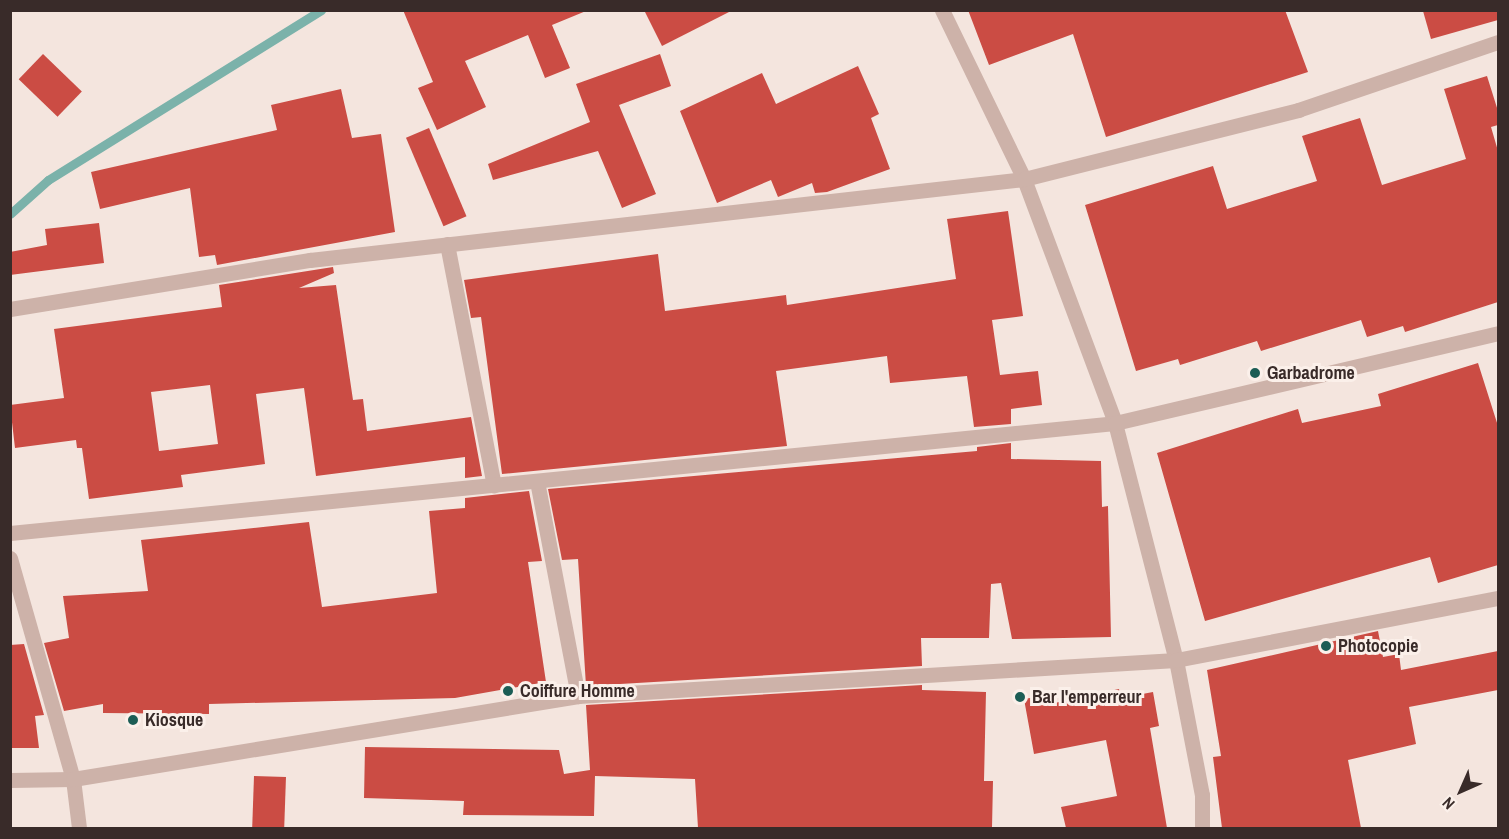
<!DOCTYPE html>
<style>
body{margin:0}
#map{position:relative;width:1509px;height:839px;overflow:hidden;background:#f4e5de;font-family:"Archivo Narrow",sans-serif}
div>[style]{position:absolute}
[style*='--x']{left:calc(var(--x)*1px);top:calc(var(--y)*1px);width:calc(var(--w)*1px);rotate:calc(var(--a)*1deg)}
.stream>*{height:9px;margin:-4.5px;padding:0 4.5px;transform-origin:4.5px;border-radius:4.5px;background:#7bb2aa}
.building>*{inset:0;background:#cb4c44;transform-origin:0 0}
.street>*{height:15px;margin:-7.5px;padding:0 7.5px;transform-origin:7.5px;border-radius:7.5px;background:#cdb2a9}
.dots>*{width:16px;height:16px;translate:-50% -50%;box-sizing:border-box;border:3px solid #fbf0ea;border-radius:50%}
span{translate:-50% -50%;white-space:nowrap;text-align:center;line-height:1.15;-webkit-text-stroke:6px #fbf0ea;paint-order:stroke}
.poi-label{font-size:18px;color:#392b29;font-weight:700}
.left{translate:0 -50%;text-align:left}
.frame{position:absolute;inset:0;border:12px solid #392b29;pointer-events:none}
.north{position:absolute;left:1431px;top:761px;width:60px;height:60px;-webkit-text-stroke:4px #fbf0ea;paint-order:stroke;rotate:225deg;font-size:16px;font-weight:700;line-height:24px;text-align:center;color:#392b29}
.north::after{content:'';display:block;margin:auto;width:21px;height:27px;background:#392b29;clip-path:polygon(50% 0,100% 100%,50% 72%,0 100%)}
</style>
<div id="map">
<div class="stream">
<div style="--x:10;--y:214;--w:51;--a:-41.8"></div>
<div style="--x:48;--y:180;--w:322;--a:-31.9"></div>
</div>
<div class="building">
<div style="clip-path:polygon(403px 10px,586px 10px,586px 11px,552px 25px,570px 68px,545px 78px,528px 35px,465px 61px,486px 107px,437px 130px,418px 88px,433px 82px)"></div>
<div style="clip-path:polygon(644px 10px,733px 10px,662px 46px)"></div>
<div style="clip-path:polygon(968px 10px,1285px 10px,1308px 72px,1106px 137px,1073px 34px,989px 65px)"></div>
<div style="clip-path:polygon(1423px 11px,1498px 11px,1498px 20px,1431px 39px)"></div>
<div style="left:43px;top:54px;width:54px;height:35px;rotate:44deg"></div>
<div style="clip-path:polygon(660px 54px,671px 86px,619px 105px,656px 194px,622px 208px,598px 151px,493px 180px,488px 164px,590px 122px,576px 84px)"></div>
<div style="clip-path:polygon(858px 66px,879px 114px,871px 118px,890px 169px,827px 192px,815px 193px,812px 183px,778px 197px,771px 180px,717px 203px,680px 111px,762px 73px,776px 104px)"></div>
<div style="clip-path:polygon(1487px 76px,1498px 111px,1498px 125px,1491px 127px,1498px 151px,1498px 302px,1405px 332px,1403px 326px,1367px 337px,1361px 320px,1261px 351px,1257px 341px,1180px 365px,1178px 359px,1136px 371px,1085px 205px,1213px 166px,1227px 209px,1317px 181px,1302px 136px,1360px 118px,1382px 185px,1466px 159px,1444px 89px)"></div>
<div style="clip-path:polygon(341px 89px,352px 138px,381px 134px,395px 232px,217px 265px,215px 255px,199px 257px,190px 188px,100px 209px,91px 172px,277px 130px,271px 105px)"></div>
<div style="left:429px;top:128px;width:96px;height:25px;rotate:67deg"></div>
<div style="clip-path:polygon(1008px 211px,1023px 316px,992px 320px,1000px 375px,1038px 371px,1042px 405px,1011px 409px,1011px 424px,974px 427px,967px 376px,890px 383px,887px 356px,776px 371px,787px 446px,502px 474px,481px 317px,471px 318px,464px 280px,658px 254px,665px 311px,786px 295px,787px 305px,956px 279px,947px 219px)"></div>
<div style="clip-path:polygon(99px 223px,104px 263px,10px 275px,10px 252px,47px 245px,45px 229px)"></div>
<div style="clip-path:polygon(evenodd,333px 267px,334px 273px,299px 288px,336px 285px,353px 400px,363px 399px,367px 431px,471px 417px,482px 476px,465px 478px,465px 457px,316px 476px,304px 388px,256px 394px,265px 464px,181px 475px,183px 487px,89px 499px,82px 448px,77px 448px,76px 440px,15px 448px,10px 405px,64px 398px,54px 329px,222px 307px,219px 285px,333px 267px,210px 385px,218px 444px,159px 451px,151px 392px,210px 385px)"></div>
<div style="clip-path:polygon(1478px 363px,1498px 426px,1498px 565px,1438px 583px,1430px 557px,1205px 621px,1157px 453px,1298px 409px,1302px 423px,1381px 406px,1378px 394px)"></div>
<div style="clip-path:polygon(1011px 443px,1011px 459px,1101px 461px,1102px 507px,1108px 506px,1111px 637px,1012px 639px,1001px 583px,991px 584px,989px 638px,921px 638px,922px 666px,586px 686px,578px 559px,562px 560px,548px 489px,977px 451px,977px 447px)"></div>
<div style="clip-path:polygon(529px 491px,542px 561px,528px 562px,546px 682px,455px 698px,209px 704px,209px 714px,103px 713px,103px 704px,64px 711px,44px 643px,69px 638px,63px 596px,148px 591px,141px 540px,309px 522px,322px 607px,437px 593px,429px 511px,465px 508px,465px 498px)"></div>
<div style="clip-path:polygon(1378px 631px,1383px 657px,1399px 654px,1401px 670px,1498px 651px,1498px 690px,1409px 707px,1416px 744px,1348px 760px,1361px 828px,1222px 828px,1213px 757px,1221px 756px,1207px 670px)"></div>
<div style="clip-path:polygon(24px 644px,44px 715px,35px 716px,39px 748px,10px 748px,10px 645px)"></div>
<div style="clip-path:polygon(922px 685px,922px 690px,986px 692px,984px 781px,993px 781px,992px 828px,698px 828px,695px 779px,595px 776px,594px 816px,463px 815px,464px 801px,364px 798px,365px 747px,559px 750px,564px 774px,590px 770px,586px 705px)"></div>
<div style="clip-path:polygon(1119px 689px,1121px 698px,1153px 692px,1159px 726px,1150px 728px,1167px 828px,1066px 828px,1061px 807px,1117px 796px,1106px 740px,1034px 754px,1024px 699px,1048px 695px,1050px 704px)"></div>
<div style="left:254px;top:776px;width:32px;height:52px;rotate:2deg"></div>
</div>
<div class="street">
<div style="--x:942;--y:10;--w:188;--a:64.1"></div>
<div style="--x:1024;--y:179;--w:260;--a:69.5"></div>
<div style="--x:1115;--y:423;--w:245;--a:75.6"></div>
<div style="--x:1176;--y:660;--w:137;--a:79.1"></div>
<div style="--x:1202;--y:795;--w:33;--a:90"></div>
<div style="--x:447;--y:244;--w:246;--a:79"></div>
<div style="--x:10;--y:309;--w:304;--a:-9.3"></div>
<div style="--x:310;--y:260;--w:719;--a:-6.47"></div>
<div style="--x:1024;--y:179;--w:283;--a:-14.1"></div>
<div style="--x:1298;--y:110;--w:211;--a:-18.8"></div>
<div style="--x:537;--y:481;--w:219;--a:79.2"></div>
<div style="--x:10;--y:533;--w:1110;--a:-5.68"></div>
<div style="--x:1115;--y:423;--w:393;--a:-13.2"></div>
<div style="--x:10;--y:558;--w:230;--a:74.1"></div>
<div style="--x:73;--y:779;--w:49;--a:83"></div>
<div style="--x:10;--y:780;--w:63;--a:-0.9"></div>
<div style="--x:73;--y:779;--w:512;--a:-9.33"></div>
<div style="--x:578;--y:696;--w:599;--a:-3.45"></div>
<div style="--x:1176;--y:660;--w:328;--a:-10.9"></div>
</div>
<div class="dots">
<div style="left:1255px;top:373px;background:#1c5d55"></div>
<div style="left:1326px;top:646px;background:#1c5d55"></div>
<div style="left:508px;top:691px;background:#1c5d55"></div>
<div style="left:1020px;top:697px;background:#1c5d55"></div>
<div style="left:133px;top:720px;background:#1c5d55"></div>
</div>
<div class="poi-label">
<span class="left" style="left:1267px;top:373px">Garbadrome</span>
<span class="left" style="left:1338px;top:646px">Photocopie</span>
<span class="left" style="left:520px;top:691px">Coiffure Homme</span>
<span class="left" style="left:1032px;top:697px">Bar l'emperreur</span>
<span class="left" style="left:145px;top:720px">Kiosque</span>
</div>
<div class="frame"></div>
<div class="north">N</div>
</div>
